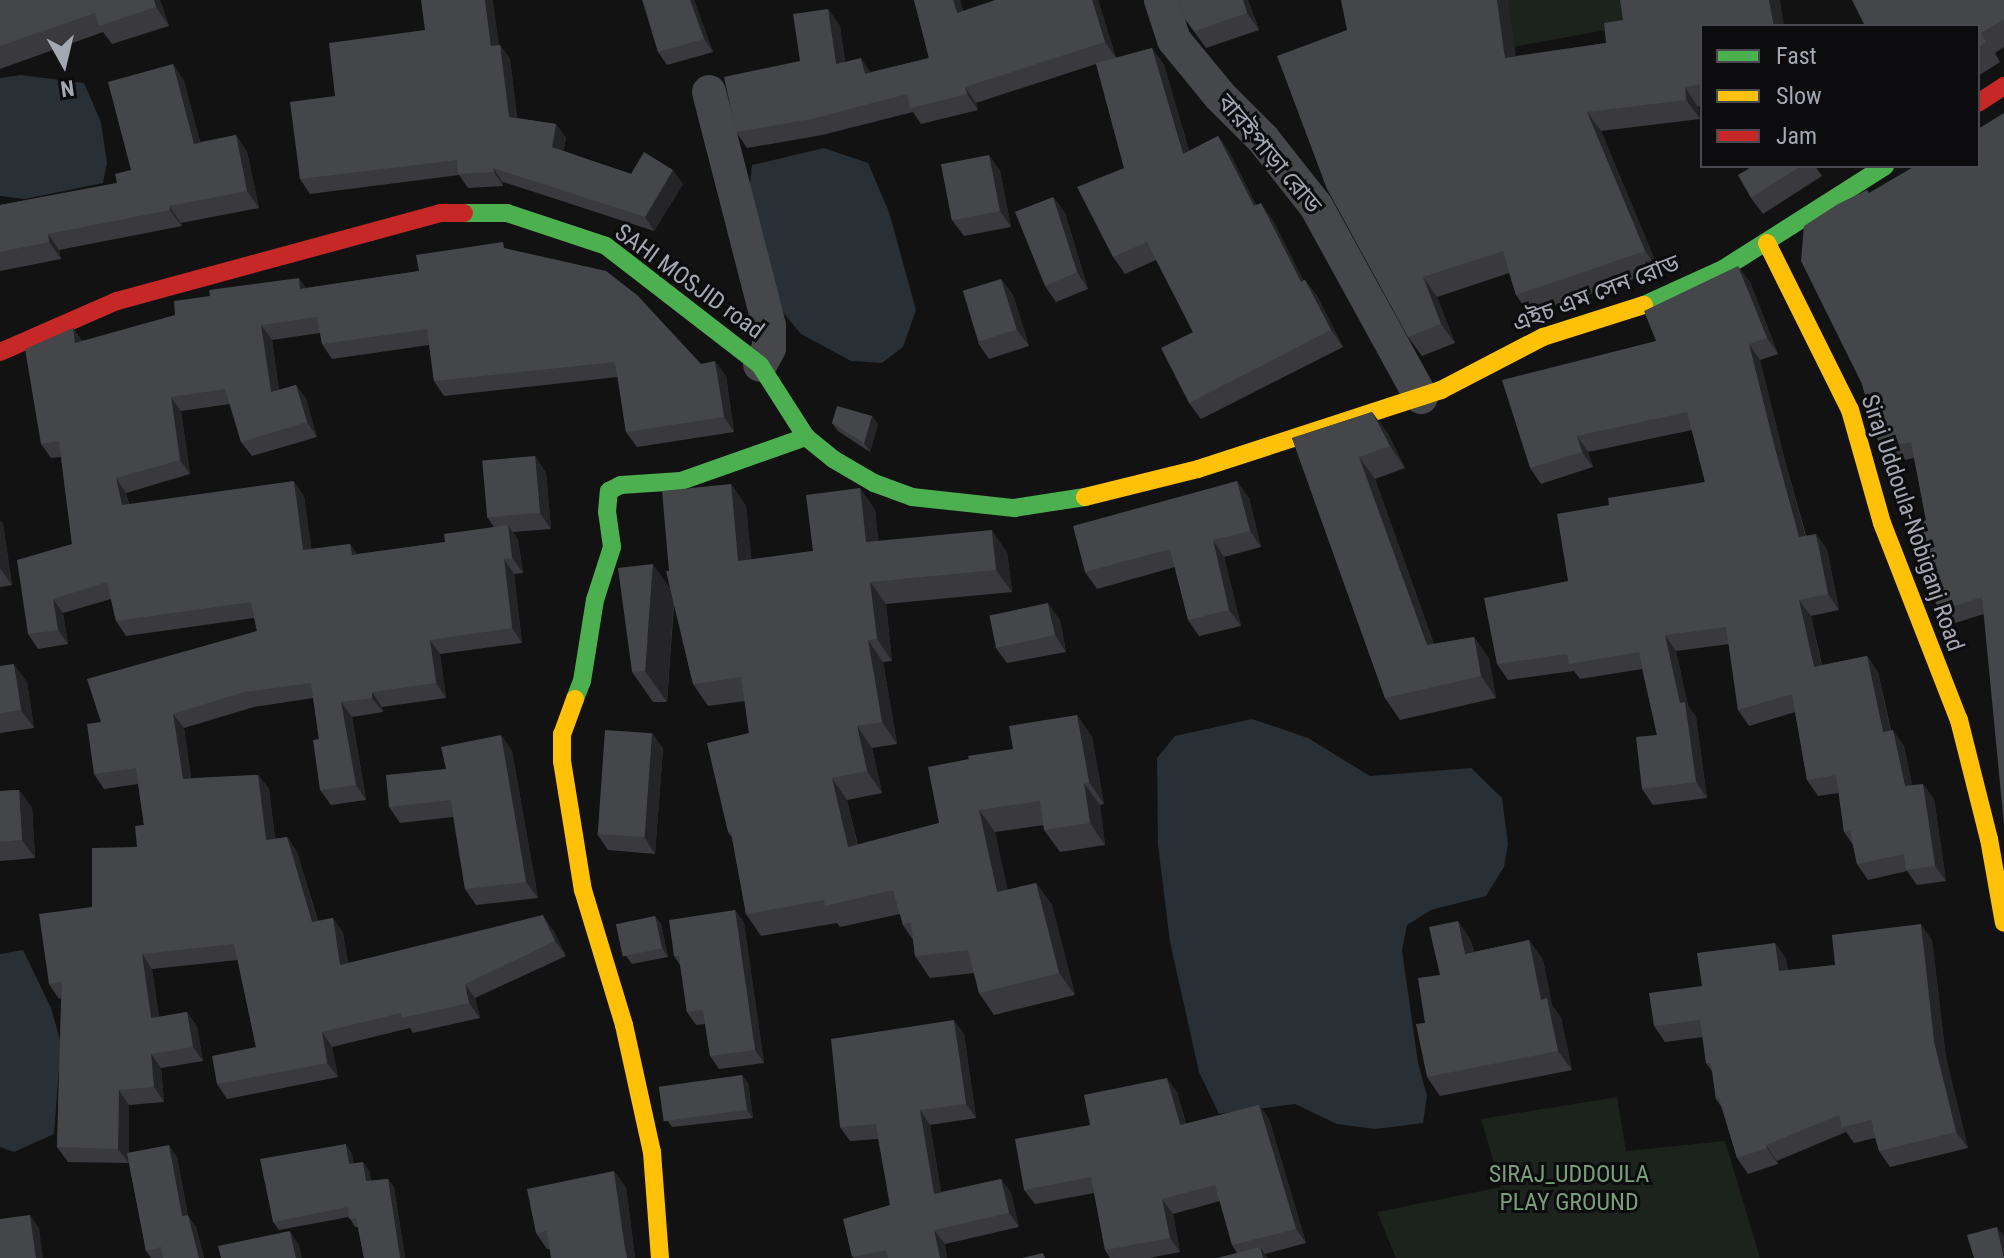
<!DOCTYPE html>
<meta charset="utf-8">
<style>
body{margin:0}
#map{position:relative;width:2004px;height:1258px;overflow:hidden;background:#121212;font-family:"Roboto Condensed","Noto Sans Bengali",sans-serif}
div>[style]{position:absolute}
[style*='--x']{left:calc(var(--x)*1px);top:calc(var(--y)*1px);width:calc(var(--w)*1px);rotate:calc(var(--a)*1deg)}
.green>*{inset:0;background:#1c221c}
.water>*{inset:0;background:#282f35}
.street>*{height:34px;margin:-17px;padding:0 17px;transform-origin:17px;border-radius:17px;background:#46474b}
.fast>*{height:18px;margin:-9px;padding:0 9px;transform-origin:9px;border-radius:9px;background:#4caf50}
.slow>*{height:18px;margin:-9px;padding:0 9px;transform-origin:9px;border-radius:9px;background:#ffc107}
.jam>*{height:18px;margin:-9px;padding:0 9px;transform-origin:9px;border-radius:9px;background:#c62828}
.wall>*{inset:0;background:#3a3a3e}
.shaded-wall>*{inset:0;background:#252527}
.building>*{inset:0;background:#45464a;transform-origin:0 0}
span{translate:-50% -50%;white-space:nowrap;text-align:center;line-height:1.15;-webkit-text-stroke:6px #0c0c0e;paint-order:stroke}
.street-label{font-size:24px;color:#a3a8b3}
.park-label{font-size:24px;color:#7a9e7c}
.legend{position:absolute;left:1700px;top:24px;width:280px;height:144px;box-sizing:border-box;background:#0c0c0e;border:2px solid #484a50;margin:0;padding:10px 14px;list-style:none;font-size:24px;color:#a3a8b3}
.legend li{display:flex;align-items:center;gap:16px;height:40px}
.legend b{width:40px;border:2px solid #484a50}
.north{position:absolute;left:24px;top:24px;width:80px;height:80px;-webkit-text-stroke:6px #0c0c0e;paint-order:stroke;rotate:172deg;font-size:22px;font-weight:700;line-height:32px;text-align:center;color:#a3a8b3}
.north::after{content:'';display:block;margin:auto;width:28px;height:36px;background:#a3a8b3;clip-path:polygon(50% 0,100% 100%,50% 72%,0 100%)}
</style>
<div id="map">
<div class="green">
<div style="clip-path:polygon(1484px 0,1662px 0,1661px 20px,1508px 48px)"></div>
<div style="clip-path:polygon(1617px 1097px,1626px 1151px,1725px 1141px,1760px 1258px,1396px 1258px,1377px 1212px,1501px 1187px,1481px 1119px)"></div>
</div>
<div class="water">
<div style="clip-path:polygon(21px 75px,84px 83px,101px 122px,107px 163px,103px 183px,25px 199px,0 196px,0 78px)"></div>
<div style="clip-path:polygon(824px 148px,868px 163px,889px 212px,916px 310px,903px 347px,882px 363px,851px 361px,801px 334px,776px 304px,747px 211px,752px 165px)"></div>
<div style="clip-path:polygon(1252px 719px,1308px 738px,1370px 776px,1471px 768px,1502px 798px,1508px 844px,1504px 867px,1486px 896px,1431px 910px,1407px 925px,1402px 950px,1418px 1063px,1427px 1096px,1423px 1123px,1375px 1129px,1337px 1124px,1295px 1104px,1219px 1114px,1199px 1072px,1170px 942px,1158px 845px,1157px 758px,1175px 736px)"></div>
<div style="clip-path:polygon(23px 950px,51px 1008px,61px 1043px,54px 1134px,14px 1152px,0 1147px,0 954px)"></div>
</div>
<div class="street">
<div style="--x:1161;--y:0;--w:42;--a:72"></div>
<div style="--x:1174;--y:40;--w:72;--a:50.6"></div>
<div style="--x:1220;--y:96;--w:61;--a:45"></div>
<div style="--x:1263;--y:139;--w:85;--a:51.7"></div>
<div style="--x:1316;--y:206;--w:218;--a:61.2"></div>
<div style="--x:709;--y:92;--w:242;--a:75.6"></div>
<div style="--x:769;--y:326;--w:22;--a:90"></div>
<div style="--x:769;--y:348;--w:19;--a:118"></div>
</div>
<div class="fast">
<div style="--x:464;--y:213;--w:43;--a:0"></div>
<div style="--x:507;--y:213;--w:104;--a:18.4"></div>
<div style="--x:606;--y:246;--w:195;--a:37.7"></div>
<div style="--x:760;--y:365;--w:85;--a:57.4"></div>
<div style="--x:806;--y:437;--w:35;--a:39"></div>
<div style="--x:833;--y:459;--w:48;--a:30.3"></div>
<div style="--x:874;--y:483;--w:40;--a:20.2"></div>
<div style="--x:912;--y:497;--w:103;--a:6.2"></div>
<div style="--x:1014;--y:508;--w:72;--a:-8.8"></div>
<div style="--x:1644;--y:305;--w:87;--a:-24.5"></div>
<div style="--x:1723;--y:269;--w:192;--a:-32.4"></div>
<div style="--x:575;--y:699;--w:19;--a:-69"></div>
<div style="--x:582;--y:681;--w:82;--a:-80.9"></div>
<div style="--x:595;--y:600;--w:56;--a:-72.2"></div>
<div style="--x:612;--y:547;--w:35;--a:-98"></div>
<div style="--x:607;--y:512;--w:21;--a:-85"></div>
<div style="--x:609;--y:491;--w:13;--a:-27"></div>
<div style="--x:621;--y:485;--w:60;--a:-3.8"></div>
<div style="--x:681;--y:481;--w:133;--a:-19.4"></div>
</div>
<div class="slow">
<div style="--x:1767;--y:243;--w:186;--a:63.6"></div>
<div style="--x:1850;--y:410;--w:117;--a:74.2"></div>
<div style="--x:1882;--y:523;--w:212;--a:68.7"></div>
<div style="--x:1959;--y:720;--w:123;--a:75.9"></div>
<div style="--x:1989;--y:839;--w:85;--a:79.9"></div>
<div style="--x:1085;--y:497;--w:116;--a:-13.9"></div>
<div style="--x:1198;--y:469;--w:256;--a:-18"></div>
<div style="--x:1441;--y:390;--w:115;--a:-27.5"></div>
<div style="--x:1543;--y:337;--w:106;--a:-17.6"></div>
<div style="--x:575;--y:699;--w:37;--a:110"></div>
<div style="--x:562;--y:734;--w:27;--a:90"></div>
<div style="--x:562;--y:761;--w:131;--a:80.8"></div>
<div style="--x:583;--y:890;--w:141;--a:73.1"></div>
<div style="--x:624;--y:1025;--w:130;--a:77.6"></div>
<div style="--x:652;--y:1152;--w:106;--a:85.7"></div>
</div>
<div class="jam">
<div style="--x:1978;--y:103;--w:31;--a:-33"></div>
<div style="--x:0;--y:352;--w:128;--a:-23.6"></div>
<div style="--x:117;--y:301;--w:335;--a:-15.2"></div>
<div style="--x:440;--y:213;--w:24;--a:0"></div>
</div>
<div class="wall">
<div style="clip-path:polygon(0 0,160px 0,169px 26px,112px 44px,103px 32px,0 69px)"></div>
<div style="clip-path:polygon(642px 0,694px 0,713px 52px,667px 65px,658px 52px)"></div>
<div style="clip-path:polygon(914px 0,960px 0,963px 11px,1098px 0,1116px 58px,1152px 48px,1164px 65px,1189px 151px,1218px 136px,1229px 152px,1256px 205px,1272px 219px,1303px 280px,1305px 280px,1317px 296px,1343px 347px,1201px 419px,1189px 403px,1193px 332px,1156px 260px,1125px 274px,1113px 257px,1124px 168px,1096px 64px,976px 103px,978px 110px,921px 124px,913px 112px,822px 135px,747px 148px,736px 132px,800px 61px,828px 9px,840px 26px,845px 62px,871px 72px,929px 58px)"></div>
<div style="clip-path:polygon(1177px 0,1248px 0,1259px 30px,1206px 48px,1184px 18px)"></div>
<div style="clip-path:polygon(2004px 0,2004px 47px,1995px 53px,2000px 62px,1978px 76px,1978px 26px)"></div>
<div style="clip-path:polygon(1702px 26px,1702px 106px,1698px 107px,1700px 119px,1601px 131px,1659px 270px,1530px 315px,1516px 295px,1509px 273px,1437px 297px,1455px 343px,1422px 356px,1408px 337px,1347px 30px,1516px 56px,1606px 43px)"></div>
<div style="clip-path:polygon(500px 45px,510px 59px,517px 118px,556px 124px,566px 138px,563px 151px,631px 174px,683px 184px,654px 231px,503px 182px,503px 186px,468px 188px,459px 175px,310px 194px,300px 179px,335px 96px)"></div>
<div style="clip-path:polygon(173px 64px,184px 81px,200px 142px,236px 135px,247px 152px,259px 208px,181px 223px,182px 226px,59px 250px,61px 259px,0 271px,0 205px,117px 183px,131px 170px)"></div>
<div style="clip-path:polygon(989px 155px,1000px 171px,1011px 227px,964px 236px,952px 220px)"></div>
<div style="clip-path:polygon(1753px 166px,1815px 166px,1822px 176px,1763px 214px,1751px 198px)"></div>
<div style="clip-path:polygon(1978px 166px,1984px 614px,1949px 625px,1939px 611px,1926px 520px,1914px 458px,1891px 463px,1880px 448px,1862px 384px,1869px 193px)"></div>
<div style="clip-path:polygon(1053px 197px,1065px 213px,1088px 289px,1056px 302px,1045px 286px)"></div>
<div style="clip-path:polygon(508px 249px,701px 364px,726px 376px,734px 432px,637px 447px,626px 432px,618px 377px,444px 396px,434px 381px,429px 345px,332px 359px,322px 344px,320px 333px,272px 340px,279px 390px,296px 385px,306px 399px,317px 437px,252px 456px,241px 442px,230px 404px,181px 411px,190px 474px,126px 493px,129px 504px,304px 496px,311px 549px,350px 544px,357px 554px,445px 542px,494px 527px,487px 517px,535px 456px,546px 473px,551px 529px,513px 532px,518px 540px,523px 573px,514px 574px,522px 643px,440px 654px,446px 698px,382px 707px,383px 712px,352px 717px,366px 800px,331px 805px,320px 790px,319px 739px,313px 698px,254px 707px,184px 728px,191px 778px,258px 775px,269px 789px,275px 839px,287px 837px,297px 852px,318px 921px,333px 918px,343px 933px,348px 963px,553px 930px,566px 956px,475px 998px,480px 1018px,413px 1033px,410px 1028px,332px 1047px,338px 1077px,227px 1099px,217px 1084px,256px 1047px,238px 960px,152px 969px,159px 1017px,187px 1012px,197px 1027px,203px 1061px,161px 1068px,164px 1102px,129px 1105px,129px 1153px,177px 1157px,188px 1216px,196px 1227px,204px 1258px,151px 1258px,146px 1251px,129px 1163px,68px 1162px,57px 1147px,61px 998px,59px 999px,49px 984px,92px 907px,137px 847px,144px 825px,138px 784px,104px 789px,94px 774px,101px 722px,257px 631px,254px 618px,126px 636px,116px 621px,111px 599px,63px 613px,68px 644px,38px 649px,28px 634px,72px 544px,61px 457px,51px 458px,41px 444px,73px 328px,82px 341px,306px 288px,419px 271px)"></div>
<div style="clip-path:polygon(1001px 279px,1013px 295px,1029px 346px,989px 359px,978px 343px)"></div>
<div style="clip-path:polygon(1750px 282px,1778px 354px,1760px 360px,1785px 461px,1806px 535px,1827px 549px,1839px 610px,1811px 616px,1822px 665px,1867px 656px,1878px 672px,1891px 730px,1904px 746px,1912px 785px,1934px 799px,1946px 881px,1917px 885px,1907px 871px,1868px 880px,1857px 864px,1853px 845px,1844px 832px,1839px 793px,1818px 796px,1807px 780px,1795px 712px,1749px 726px,1738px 710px,1729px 644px,1676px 651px,1688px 706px,1696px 717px,1707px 798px,1653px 805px,1642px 789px,1657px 735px,1642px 669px,1580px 679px,1574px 671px,1508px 680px,1497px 664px,1568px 581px,1609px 505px,1705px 482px,1692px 430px,1588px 452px,1593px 467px,1541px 484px,1530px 468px,1656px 341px)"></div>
<div style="clip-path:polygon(1372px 412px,1388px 434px,1405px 468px,1375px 479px,1434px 644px,1474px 637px,1489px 659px,1496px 698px,1400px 720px,1385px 698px,1292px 438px)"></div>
<div style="clip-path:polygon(872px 416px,878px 424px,870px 452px,838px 431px,832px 423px)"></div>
<div style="clip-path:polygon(1237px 481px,1249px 498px,1261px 547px,1224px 557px,1241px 626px,1199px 636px,1188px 620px,1175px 567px,1097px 589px,1085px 572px)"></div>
<div style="clip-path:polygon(731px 484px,746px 506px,751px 560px,813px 551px,860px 488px,875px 510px,878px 541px,1007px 552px,1012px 592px,886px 604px,892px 661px,883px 662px,897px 744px,872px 748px,882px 793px,847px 800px,858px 845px,939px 823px,969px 759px,1013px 749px,1077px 715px,1092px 737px,1104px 804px,1100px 805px,1105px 845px,1060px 852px,1044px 830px,1044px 825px,995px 832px,1007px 890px,1036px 883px,1052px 905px,1075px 995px,994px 1015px,979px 993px,974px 973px,930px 978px,915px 956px,913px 940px,903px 925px,900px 914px,840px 927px,837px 923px,761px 936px,746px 914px,732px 838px,728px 832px,749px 733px,745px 701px,708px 706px,693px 684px,674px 604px,667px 702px,653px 702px,632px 672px,670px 587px,669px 571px)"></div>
<div style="clip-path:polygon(0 521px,3px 524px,12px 585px,0 587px)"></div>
<div style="clip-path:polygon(1060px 620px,1066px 652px,1007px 663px,995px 647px)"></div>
<div style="clip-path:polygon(0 666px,27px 682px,34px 728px,0 733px)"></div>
<div style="clip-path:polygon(652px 733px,663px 749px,655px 854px,608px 850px,597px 834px)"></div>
<div style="clip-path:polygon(501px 735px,512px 751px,538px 898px,476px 905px,465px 889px,453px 817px,400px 823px,389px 807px,446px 769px)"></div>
<div style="clip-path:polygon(19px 790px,32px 808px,35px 858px,0 861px,0 791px)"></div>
<div style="clip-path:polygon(735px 910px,744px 923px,764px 1063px,719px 1069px,710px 1056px,705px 1024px,696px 1025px,687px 1012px,680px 965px,674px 956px)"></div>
<div style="clip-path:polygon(655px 916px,661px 924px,668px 957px,632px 964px,626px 956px)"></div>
<div style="clip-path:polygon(1458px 921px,1471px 941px,1474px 952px,1529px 940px,1543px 960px,1552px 1005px,1561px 1018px,1572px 1070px,1440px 1096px,1427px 1077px,1440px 975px)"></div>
<div style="clip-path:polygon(1932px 940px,1946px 1058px,1968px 1148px,1890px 1167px,1879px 1151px,1875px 1138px,1854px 1143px,1846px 1132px,1777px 1161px,1778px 1164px,1748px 1174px,1737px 1158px,1722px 1108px,1716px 1099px,1712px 1071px,1706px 1063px,1703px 1037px,1665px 1042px,1654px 1026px,1702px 986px,1775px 943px,1786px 959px,1788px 970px,1835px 965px)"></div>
<div style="clip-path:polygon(964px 1034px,976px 1118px,930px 1125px,941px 1192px,1001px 1179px,1011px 1193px,1019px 1227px,945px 1244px,947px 1258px,853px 1258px,890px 1205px,878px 1139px,850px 1141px,840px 1127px)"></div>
<div style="clip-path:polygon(742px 1075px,748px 1083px,753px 1118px,672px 1127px,666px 1119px)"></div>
<div style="clip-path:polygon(1177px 1092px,1186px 1124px,1259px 1105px,1269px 1119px,1306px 1243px,1265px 1254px,1237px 1253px,1232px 1245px,1220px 1201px,1173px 1214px,1180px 1252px,1149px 1258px,1110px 1258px,1105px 1250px,1094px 1193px,1035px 1204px,1024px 1190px,1090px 1125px)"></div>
<div style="clip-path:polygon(352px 1153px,353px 1163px,369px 1170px,371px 1181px,388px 1179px,394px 1187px,405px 1258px,364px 1258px,358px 1227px,355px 1227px,349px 1217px,279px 1230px,273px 1222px)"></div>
<div style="clip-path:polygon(626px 1187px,635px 1258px,551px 1258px,550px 1249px,547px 1249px,536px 1233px)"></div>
</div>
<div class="shaded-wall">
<div style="clip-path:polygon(154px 0,160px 0,169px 26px,156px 7px)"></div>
<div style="clip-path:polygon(485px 0,493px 0,501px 60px,491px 46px)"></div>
<div style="clip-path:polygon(690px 0,694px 0,713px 52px,704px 39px)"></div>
<div style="clip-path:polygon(953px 0,960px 0,968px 30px,957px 13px)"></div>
<div style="clip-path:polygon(1092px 0,1098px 0,1116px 58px,1105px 42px)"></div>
<div style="clip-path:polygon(1243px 0,1248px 0,1259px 30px,1247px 13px)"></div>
<div style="clip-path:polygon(1497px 0,1508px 0,1519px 77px,1505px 58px)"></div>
<div style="clip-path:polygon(1769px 0,1780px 0,1784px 26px,1774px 26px)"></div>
<div style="clip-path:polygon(828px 9px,840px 26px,847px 80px,836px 64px)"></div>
<div style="clip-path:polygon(500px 45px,510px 59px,519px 131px,509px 117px)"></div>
<div style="clip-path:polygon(1152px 48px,1164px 65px,1195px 170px,1183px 154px)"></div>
<div style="clip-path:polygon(861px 58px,872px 74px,865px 74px)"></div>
<div style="clip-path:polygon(173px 64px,184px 81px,205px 160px,194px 144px)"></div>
<div style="clip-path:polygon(965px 87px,976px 103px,978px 110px,967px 94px)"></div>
<div style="clip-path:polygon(1685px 87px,1698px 107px,1700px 119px,1686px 100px)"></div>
<div style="clip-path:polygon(1587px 112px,1601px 131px,1659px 270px,1645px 251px)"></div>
<div style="clip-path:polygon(556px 124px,566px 138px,562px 161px,552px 147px)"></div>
<div style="clip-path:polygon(236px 135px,247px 152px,259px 208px,247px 191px)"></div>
<div style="clip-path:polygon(1218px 136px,1229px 152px,1265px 223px,1254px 206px)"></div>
<div style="clip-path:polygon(989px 155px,1000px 171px,1011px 227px,1000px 211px)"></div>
<div style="clip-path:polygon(493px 168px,503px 182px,503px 186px,494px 172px)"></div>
<div style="clip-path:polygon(673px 170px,683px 184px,654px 231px,645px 217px)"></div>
<div style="clip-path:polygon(1053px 197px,1065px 213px,1088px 289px,1077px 272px)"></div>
<div style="clip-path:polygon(1261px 203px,1272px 219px,1312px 298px,1301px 282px)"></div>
<div style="clip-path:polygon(169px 206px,181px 223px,182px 226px,170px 210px)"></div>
<div style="clip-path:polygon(48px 234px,59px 250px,61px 259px,49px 242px)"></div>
<div style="clip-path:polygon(1738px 266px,1750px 282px,1778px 354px,1767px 338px)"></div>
<div style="clip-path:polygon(1423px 277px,1437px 297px,1455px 343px,1441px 324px)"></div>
<div style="clip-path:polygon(299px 278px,309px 292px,300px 289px)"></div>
<div style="clip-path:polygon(1001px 279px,1013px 295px,1029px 346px,1017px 330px)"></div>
<div style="clip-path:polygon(1305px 280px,1317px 296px,1343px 347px,1331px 330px)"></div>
<div style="clip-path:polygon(261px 325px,272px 340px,281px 407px,271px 392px)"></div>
<div style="clip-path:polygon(73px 328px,83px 343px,75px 343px)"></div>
<div style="clip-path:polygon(1749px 344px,1760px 360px,1785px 461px,1810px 553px,1799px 537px,1774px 445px)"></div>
<div style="clip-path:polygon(715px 361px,726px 376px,734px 432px,724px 417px)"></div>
<div style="clip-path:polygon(296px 385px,306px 399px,317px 437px,307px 422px)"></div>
<div style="clip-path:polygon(171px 397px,181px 411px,190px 474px,180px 460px)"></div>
<div style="clip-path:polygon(1372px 412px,1388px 434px,1405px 468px,1390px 446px)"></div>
<div style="clip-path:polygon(872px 416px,878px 424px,870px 452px,864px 443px)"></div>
<div style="clip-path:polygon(1577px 436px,1588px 452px,1593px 467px,1582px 452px)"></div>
<div style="clip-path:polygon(535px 456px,546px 473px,551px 529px,540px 513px)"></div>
<div style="clip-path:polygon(1359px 457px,1375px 479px,1442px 667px,1427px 645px)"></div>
<div style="clip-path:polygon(116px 478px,126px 493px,132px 520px,122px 505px)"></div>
<div style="clip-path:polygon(294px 481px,304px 496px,314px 565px,303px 550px)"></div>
<div style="clip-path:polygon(1237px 481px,1249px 498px,1261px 547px,1250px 531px)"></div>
<div style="clip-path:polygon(731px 484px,746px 506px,754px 583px,738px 561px)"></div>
<div style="clip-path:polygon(860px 488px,875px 510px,881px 564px,866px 542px)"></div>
<div style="clip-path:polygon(0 521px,3px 524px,12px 585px,0 568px)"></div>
<div style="clip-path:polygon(508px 525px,518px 540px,523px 573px,512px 558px)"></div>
<div style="clip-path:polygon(992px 530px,1007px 552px,1012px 592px,996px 570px)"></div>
<div style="clip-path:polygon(1816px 534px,1827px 549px,1839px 610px,1828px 594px)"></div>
<div style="clip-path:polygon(1213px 540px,1224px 557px,1241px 626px,1229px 610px)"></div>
<div style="clip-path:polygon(350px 544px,360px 558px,352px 555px)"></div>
<div style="clip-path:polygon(504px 559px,514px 574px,522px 643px,512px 628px)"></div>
<div style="clip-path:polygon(653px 564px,674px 594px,667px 702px,645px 671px)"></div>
<div style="clip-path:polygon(870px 582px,886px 604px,892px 661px,877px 639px)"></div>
<div style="clip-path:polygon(53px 599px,63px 613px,68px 644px,58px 630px)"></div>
<div style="clip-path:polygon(1799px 600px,1811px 616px,1825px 683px,1814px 667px)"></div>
<div style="clip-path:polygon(1048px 603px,1060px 620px,1066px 652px,1055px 635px)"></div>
<div style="clip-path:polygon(1665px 635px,1676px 651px,1688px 706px,1696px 717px,1707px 798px,1696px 782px)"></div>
<div style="clip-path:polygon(1474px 637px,1489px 659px,1496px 698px,1481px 676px)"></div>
<div style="clip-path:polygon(430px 640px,440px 654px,446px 698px,436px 683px)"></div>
<div style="clip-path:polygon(868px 640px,883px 662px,897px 744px,882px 722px)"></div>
<div style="clip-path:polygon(1867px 656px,1878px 672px,1894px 748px,1883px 732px)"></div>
<div style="clip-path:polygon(14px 664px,27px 682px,34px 728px,21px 710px)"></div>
<div style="clip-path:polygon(372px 692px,382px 707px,383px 712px,372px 698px)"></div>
<div style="clip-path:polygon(341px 702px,352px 717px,366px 800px,356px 785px)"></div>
<div style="clip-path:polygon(173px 714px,184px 728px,193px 794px,183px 779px)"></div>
<div style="clip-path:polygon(1077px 715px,1092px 737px,1104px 804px,1089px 782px)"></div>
<div style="clip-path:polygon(857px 726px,872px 748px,882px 793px,867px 771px)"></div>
<div style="clip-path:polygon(1893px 730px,1904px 746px,1916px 802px,1905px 786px)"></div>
<div style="clip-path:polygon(652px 733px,663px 749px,655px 854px,644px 837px)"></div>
<div style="clip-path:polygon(501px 735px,512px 751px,538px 898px,526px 882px)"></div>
<div style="clip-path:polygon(258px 775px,269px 789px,277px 855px,266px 840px)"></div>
<div style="clip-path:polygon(832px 778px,847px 800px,863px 869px,848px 847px)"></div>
<div style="clip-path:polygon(1084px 783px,1100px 805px,1105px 845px,1090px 823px)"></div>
<div style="clip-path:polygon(1923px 784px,1934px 799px,1946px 881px,1935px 866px)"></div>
<div style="clip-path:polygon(19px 790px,32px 808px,35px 858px,22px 840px)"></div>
<div style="clip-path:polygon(979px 810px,995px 832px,1013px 914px,997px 892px)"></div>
<div style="clip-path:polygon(287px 837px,297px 852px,322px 937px,312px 922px)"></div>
<div style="clip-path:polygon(1036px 883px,1052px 905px,1075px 995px,1059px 973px)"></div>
<div style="clip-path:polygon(735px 910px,744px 923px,764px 1063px,755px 1050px)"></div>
<div style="clip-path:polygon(543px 915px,553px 930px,566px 956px,555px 941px)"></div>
<div style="clip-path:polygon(655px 916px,661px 924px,668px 957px,662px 948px)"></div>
<div style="clip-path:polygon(333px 918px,343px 933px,350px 979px,340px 965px)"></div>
<div style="clip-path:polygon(1458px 921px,1471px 941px,1478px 973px,1465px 954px)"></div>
<div style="clip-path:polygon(1921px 924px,1932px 940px,1946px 1058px,1968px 1148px,1956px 1132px,1934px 1042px)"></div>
<div style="clip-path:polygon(1529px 940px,1543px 960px,1552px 1005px,1561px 1018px,1572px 1070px,1558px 1051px,1541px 1000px)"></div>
<div style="clip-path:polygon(1775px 943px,1786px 959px,1790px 987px,1779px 971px)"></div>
<div style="clip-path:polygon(142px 954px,152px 969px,161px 1033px,151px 1018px)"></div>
<div style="clip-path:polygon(465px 984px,475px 998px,480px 1018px,469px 1003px)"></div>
<div style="clip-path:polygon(187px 1012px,197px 1027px,203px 1061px,193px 1047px)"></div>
<div style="clip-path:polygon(954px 1020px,964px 1034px,976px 1118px,966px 1104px)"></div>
<div style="clip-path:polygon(322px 1032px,332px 1047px,338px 1077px,327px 1063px)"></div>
<div style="clip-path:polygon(151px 1054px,161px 1068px,164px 1102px,154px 1087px)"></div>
<div style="clip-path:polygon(742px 1075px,748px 1083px,753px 1118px,747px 1110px)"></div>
<div style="clip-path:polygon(1167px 1078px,1177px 1092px,1190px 1140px,1180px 1125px)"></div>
<div style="clip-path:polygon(119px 1090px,129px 1105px,129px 1163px,118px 1149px)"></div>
<div style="clip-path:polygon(1259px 1105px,1269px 1119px,1306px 1243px,1296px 1229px)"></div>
<div style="clip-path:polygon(920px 1110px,930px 1125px,944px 1208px,934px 1194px)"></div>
<div style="clip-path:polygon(346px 1144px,352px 1153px,355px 1172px,349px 1164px)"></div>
<div style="clip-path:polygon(169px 1145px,177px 1157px,188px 1216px,196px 1227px,204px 1258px,199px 1258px,182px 1216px)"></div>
<div style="clip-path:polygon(1766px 1145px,1777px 1161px,1778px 1164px,1767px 1148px)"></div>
<div style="clip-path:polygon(363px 1162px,369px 1170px,372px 1190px,366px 1181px)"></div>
<div style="clip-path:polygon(614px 1171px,626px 1187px,635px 1258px,627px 1258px,624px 1243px)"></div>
<div style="clip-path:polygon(388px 1179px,394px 1187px,405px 1258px,400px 1258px)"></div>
<div style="clip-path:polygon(1001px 1179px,1011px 1193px,1019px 1227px,1009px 1213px)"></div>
<div style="clip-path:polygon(1162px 1199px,1173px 1214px,1180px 1252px,1170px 1238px)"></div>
<div style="clip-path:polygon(30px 1215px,39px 1228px,43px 1258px,36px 1258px)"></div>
<div style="clip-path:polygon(1997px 1227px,2004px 1236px,2004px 1257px)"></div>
<div style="clip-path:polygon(934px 1230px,945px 1244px,947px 1258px,940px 1258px)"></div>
<div style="clip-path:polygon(290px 1231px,299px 1245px,302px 1258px,296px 1258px)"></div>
<div style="clip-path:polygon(1260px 1247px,1268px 1258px,1263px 1258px)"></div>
</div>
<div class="building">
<div style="clip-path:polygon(0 0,154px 0,156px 7px,99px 26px,95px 13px,0 46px)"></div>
<div style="clip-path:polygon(421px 0,485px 0,491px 46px,500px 45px,509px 117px,556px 124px,552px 147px,631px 174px,644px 152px,673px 170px,645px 217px,493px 168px,494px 172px,458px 174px,457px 160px,300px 179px,290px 102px,335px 96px,329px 43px,425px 30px)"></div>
<div style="clip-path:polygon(643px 0,690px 0,704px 39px,658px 52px)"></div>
<div style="clip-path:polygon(914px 0,953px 0,957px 13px,995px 0,1092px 0,1105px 42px,965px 87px,967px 94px,910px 108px,907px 94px,811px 119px,736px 132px,724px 77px,800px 61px,793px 14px,828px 9px,836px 64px,861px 58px,865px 74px,929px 58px)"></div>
<div style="clip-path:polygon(1177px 0,1243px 0,1247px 13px,1195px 31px,1184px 18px)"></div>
<div style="clip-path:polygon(1341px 0,1497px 0,1505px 58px,1606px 43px,1604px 23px,1623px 20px,1620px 0,1769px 0,1774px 26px,1702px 26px,1702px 84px,1685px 87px,1686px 100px,1587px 112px,1645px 251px,1516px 295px,1503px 251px,1423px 277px,1441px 324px,1408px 337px,1327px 189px,1277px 56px,1347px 30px)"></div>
<div style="clip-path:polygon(1852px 0,2004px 0,2004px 19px,1981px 33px,1986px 42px,1978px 48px,1978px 26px,1865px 26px)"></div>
<div style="clip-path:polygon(1152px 48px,1183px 154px,1218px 136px,1254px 206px,1261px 203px,1301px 282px,1305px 280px,1331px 330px,1189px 403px,1161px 348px,1193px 332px,1147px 242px,1113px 257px,1077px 187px,1124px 168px,1096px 63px)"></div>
<div style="clip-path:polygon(173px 64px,194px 144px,236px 135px,247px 191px,169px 206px,170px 210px,48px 234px,49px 242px,0 252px,0 205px,117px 183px,115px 174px,131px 170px,108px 82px)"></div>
<div style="clip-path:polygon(2004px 113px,2004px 825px,1982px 597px,1939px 611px,1906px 526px,1926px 520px,1911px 442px,1880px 448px,1862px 384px,1801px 261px,1804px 226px,1838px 204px,1867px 190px,1869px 193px,1915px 166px,1978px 166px,1978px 129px)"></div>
<div style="left:989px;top:155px;width:57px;height:49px;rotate:79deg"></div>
<div style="clip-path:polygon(1753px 166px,1801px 166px,1751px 198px,1738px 175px)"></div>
<div style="clip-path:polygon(1053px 197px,1077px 272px,1045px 286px,1015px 212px)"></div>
<div style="clip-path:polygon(503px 242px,504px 248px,606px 271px,637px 295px,701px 364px,715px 361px,724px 417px,626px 432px,615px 362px,434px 381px,427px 329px,322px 344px,317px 317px,261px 325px,271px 392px,296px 385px,307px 422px,241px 442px,225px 389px,171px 397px,180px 460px,116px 478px,122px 505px,294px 481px,303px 550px,350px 544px,352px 555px,445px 542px,444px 534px,508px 525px,512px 558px,504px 559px,512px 628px,430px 640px,436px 683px,372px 692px,372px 698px,341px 702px,356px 785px,320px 790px,313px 740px,319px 739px,311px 683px,244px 692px,173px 714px,183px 779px,258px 775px,266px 840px,287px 837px,312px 922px,333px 918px,340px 965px,543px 915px,555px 941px,465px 984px,469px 1003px,402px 1018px,401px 1013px,322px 1032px,327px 1063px,217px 1084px,212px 1056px,256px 1047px,234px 944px,142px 954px,151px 1018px,187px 1012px,193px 1047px,151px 1054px,154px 1087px,119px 1090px,118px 1149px,57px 1147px,62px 982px,49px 984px,39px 914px,92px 907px,92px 848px,137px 847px,135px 826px,144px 825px,136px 768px,94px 774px,87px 724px,101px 722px,87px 679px,257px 631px,251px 602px,116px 621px,107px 582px,53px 599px,58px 630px,28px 634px,17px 560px,72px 544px,59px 441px,41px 444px,25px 349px,73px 328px,75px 343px,175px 315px,174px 301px,210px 296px,209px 290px,299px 278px,300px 289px,419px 271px,416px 255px)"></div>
<div style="clip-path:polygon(1738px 266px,1767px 338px,1749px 344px,1774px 445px,1799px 537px,1816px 534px,1828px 594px,1799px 600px,1814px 667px,1867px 656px,1883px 732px,1893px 730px,1905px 786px,1923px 784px,1935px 866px,1906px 870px,1904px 854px,1857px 864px,1850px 831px,1844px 832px,1836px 775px,1807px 780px,1792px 694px,1738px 710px,1726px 627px,1665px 635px,1680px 703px,1685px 702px,1696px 782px,1642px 789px,1636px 737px,1657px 735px,1639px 652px,1569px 664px,1567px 654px,1497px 664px,1484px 598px,1568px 581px,1557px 514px,1609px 505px,1608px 498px,1705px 482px,1687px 412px,1577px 436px,1582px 452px,1530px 468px,1502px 380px,1656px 341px,1644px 311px)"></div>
<div style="left:1001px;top:279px;width:53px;height:40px;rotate:73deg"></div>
<div style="clip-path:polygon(837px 406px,872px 416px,864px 443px,832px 423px)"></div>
<div style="clip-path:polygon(1372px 412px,1390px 446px,1359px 457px,1427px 645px,1474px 637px,1481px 676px,1385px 698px,1292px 438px)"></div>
<div style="left:535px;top:456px;width:57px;height:53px;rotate:85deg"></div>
<div style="clip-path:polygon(1237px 481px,1250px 531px,1213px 540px,1229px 610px,1188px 620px,1170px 549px,1085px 572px,1073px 526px)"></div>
<div style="clip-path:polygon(731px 484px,738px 561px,813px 551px,806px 495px,860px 488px,866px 542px,992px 530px,996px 570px,870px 582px,877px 639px,868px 640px,882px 722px,857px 726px,867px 771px,832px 778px,848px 847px,939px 823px,928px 767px,969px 759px,968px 756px,1013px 749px,1009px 726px,1077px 715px,1089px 782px,1084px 783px,1090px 823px,1044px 830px,1040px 801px,979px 810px,997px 892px,1036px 883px,1059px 973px,979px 993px,968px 950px,915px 956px,911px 922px,903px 925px,893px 890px,825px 906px,824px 900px,746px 914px,731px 832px,728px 832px,707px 743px,749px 733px,741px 677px,693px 684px,666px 571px,669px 571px,662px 491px)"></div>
<div style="clip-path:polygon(653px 564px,645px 671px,632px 672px,618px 568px)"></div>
<div style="left:1048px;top:603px;width:33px;height:60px;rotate:78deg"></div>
<div style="clip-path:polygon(14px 664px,21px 710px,0 713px,0 666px)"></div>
<div style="left:605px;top:730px;width:47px;height:104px;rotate:4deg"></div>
<div style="clip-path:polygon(501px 735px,526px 882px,465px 889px,451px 800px,389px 807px,386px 775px,446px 769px,441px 747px)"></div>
<div style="clip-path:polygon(19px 790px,22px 840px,0 842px,0 791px)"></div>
<div style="clip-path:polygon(735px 910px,755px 1050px,710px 1056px,703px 1010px,687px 1012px,679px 956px,674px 956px,669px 920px)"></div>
<div style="left:655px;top:916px;width:33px;height:40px;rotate:78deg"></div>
<div style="clip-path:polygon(1458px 921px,1465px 954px,1529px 940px,1541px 1000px,1547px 998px,1558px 1051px,1427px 1077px,1416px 1024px,1425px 1023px,1418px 978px,1440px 975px,1429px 927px)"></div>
<div style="clip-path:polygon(1921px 924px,1934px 1042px,1956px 1132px,1879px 1151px,1871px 1120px,1842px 1127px,1839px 1115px,1766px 1145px,1767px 1148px,1737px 1158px,1719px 1098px,1716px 1099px,1711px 1063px,1706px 1063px,1700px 1020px,1654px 1026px,1649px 993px,1702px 986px,1697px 953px,1775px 943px,1779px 971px,1835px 965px,1832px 935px)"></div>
<div style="clip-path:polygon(954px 1020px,966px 1104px,920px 1110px,934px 1194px,1001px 1179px,1009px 1213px,934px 1230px,940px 1258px,888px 1258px,886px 1250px,852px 1257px,843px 1219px,890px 1205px,876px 1124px,840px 1127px,831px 1039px)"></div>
<div style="left:742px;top:1075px;width:35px;height:84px;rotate:82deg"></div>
<div style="clip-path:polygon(1167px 1078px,1180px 1125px,1259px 1105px,1296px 1229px,1232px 1245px,1215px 1185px,1162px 1199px,1170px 1238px,1105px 1250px,1091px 1177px,1024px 1190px,1015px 1139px,1090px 1125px,1084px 1095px)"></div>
<div style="clip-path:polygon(346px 1144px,349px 1164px,363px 1162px,366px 1181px,388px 1179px,400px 1258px,364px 1258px,356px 1218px,349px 1219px,348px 1207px,273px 1222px,260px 1159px)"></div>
<div style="clip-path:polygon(169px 1145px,182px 1216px,188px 1215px,199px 1258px,163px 1258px,161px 1247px,146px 1251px,127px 1153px)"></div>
<div style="clip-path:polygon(614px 1171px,624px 1243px,627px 1258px,551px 1258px,547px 1231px,536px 1233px,527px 1189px)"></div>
<div style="clip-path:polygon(30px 1215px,36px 1258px,0 1258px,0 1219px)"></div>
<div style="clip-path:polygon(1997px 1227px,2004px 1258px,1974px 1258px,1967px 1235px)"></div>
<div style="clip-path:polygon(290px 1231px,296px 1258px,221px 1258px,218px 1246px)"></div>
<div style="clip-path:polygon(1260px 1247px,1263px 1258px,1217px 1258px)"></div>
<div style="clip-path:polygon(1043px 1253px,1045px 1258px,1022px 1258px)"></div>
</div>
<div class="street-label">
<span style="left:1269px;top:154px;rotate:50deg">বারইপাড়া রোড</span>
<span style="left:689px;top:282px;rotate:36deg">SAHI MOSJID road</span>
<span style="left:1596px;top:294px;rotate:-21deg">এইচ এম সেন রোড</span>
<span style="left:1912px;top:523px;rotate:71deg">Siraj Uddoula-Nobiganj Road</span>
</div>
<div class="park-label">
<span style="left:1569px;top:1189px">SIRAJ_UDDOULA<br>PLAY GROUND</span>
</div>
<ul class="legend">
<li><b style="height:10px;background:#4caf50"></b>Fast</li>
<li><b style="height:10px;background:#ffc107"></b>Slow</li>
<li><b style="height:10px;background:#c62828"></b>Jam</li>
</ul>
<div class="north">N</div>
</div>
